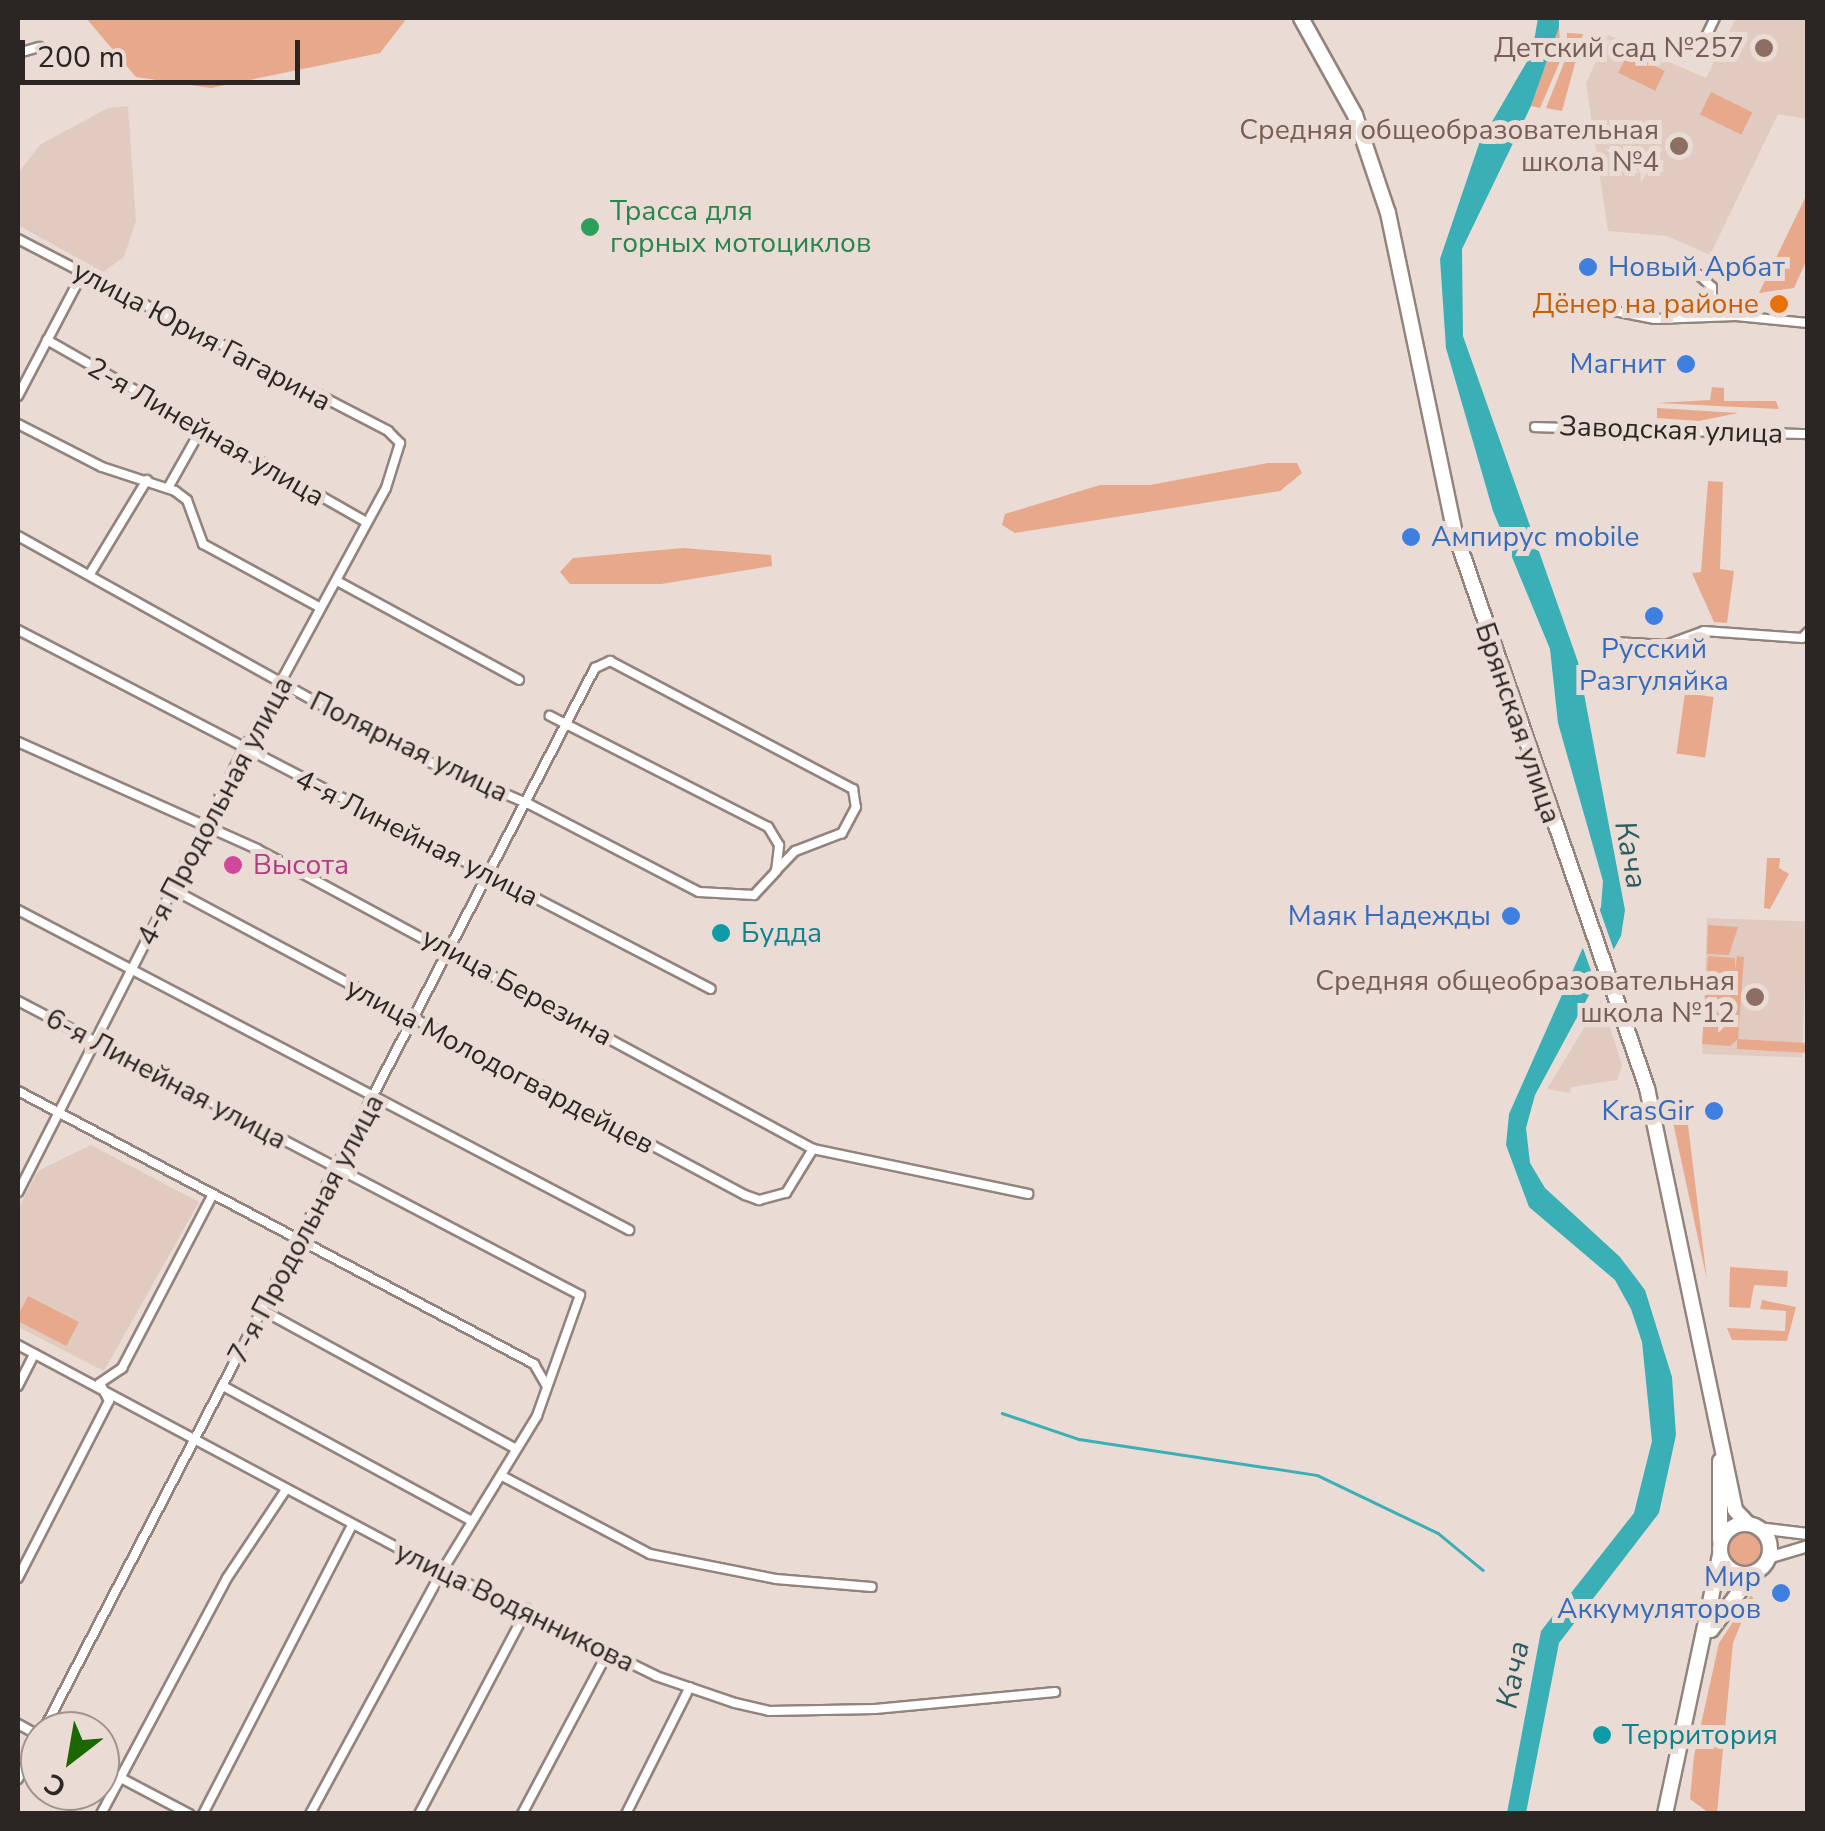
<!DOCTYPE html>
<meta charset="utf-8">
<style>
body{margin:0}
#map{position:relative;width:1825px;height:1831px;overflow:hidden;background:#eadbd4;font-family:"Nunito Sans",sans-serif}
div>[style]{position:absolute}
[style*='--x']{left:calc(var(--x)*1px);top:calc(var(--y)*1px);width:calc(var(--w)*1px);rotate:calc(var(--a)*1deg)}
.built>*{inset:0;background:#e1cbc1;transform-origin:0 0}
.green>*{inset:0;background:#e7a88b;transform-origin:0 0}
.round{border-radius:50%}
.water>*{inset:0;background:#3aafb6}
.pier>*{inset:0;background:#eadbd4}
.stream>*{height:2.5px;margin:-1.25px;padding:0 1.25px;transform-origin:1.25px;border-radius:1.25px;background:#3aafb6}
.roads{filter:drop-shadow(2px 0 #92847d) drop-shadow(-2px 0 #92847d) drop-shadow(0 2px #92847d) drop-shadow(0 -2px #92847d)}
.street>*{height:8px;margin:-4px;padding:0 4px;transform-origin:4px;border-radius:4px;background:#fff}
.secondary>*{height:10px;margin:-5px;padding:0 5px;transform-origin:5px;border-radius:5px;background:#fff}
.highway>*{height:14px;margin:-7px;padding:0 7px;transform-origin:7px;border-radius:7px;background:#fff}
.highway>.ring{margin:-7px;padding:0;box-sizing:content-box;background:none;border:14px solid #fff;border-radius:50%}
.dots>*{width:28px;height:28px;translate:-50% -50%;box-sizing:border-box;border:5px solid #eadbd4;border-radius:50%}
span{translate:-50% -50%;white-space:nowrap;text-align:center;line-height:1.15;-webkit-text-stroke:10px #eadbd4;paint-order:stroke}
.education-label{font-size:28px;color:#785e54}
.right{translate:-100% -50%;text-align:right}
.leisure-label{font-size:28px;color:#27864d}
.left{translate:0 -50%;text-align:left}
.shop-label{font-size:28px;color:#366cbe}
.food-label{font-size:28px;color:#c56008}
.street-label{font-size:28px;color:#2b2623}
.hotel-label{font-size:28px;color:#b23c85}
.culture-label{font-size:28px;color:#0d838f}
.water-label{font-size:30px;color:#2b5c5f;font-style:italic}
.frame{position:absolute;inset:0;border:20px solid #2b2623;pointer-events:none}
.north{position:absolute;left:20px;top:1711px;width:100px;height:100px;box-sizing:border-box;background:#eadbd4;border:2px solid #9e938d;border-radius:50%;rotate:211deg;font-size:28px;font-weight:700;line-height:40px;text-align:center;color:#2b2623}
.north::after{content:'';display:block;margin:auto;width:35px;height:45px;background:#1d6701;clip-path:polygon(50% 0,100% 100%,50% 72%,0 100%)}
.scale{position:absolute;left:20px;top:40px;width:280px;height:45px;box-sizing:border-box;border:5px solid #2b2623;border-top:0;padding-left:12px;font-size:30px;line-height:35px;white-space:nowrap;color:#2b2623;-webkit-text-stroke:8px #eadbd4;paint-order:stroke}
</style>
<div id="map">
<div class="built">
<div style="clip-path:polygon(1736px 18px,1807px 18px,1807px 119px,1778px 114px,1710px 255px,1667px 236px,1608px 231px,1586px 83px,1608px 35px,1706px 78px)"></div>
<div style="clip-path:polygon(128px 106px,136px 221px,124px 257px,103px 272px,18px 225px,18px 173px,41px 144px,108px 108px)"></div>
<div style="left:1707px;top:918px;width:100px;height:136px;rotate:2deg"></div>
<div style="clip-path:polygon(1601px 1000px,1622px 1065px,1617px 1080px,1571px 1087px,1570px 1093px,1547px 1089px)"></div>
<div style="clip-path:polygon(91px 1145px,199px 1202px,104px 1371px,18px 1327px,18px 1209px,38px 1171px)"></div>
</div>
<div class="green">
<div style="clip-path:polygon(86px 18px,85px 18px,407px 18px,380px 53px,211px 88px,136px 77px)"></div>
<div style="clip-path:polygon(1559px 27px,1561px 59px,1540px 108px,1531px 106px)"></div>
<div style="clip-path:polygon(1567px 33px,1583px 34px,1562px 111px,1546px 108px,1566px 58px)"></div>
<div style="left:1628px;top:53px;width:41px;height:22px;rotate:26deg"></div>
<div style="left:1711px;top:92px;width:46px;height:25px;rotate:26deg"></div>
<div style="clip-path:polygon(1807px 194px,1807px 259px,1794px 288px,1759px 293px)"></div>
<div style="clip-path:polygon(1712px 387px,1724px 388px,1724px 401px,1776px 401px,1779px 409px,1657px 403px,1710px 400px)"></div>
<div style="clip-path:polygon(1657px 408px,1738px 413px,1699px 421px,1657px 418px)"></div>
<div style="clip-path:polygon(1268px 463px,1297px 463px,1302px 473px,1280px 491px,1015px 533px,1002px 525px,1005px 514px,1100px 485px,1150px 485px)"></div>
<div style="clip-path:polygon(1708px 481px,1723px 482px,1720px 569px,1734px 571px,1727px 623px,1714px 622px,1692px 573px,1701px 572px)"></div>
<div style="clip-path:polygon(683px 548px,771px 555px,772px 566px,661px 584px,570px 584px,560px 572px,573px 558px)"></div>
<div style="left:1685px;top:693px;width:29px;height:61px;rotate:8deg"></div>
<div style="clip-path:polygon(1767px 858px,1780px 858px,1779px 868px,1789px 874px,1770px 909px,1764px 908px)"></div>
<div style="clip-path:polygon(1708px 925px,1738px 927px,1729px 955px,1707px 954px)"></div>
<div style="clip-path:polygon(1708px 956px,1735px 958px,1735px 971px,1737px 956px,1744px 957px,1738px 1039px,1807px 1043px,1807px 1053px,1737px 1049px,1737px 1040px,1730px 1046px,1702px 1044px)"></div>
<div style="clip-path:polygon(1678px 1111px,1680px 1119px,1687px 1117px,1707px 1280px,1671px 1113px)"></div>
<div style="clip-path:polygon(1730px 1267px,1788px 1271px,1787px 1287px,1754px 1285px,1750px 1308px,1729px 1307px)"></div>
<div style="left:28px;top:1296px;width:57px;height:27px;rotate:27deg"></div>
<div style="clip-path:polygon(1762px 1300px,1796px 1307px,1787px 1341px,1732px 1340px,1727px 1328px,1785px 1331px,1786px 1311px,1760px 1309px)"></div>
<div class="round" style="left:1727px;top:1531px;width:36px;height:36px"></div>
<div style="clip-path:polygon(1751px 1595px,1756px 1603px,1750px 1601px,1733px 1643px,1717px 1813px,1709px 1813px,1690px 1799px,1694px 1756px,1719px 1643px)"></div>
</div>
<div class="water">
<div style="clip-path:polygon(1538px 18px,1559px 18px,1559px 27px,1531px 106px,1462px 249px,1463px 336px,1578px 662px,1625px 910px,1621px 936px,1535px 1095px,1526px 1128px,1530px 1163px,1545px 1188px,1620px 1257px,1645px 1290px,1672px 1377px,1676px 1435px,1659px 1513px,1559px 1643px,1526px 1813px,1507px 1813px,1541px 1631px,1634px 1513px,1652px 1441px,1642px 1342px,1631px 1309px,1615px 1280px,1529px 1207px,1506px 1145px,1509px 1114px,1601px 907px,1603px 881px,1558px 723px,1550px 649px,1493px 511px,1446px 348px,1440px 259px,1479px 144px,1532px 53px)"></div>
</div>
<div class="pier">
<div style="clip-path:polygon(1596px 899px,1616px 956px,1598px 990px,1580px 940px)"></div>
</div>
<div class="stream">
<div style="--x:1002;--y:1413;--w:81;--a:18.7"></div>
<div style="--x:1079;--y:1439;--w:241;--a:8.6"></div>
<div style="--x:1317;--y:1475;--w:134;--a:25.6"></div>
<div style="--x:1438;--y:1533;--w:58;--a:39.4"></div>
</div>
<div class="roads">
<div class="street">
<div style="--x:18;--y:53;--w:22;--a:-16"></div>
<div style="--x:1697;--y:55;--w:41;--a:-64.1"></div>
<div style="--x:18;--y:239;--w:417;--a:27.4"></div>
<div style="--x:388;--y:431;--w:17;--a:45"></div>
<div style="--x:400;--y:443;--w:47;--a:107.3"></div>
<div style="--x:386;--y:488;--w:297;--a:118.5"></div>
<div style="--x:244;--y:749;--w:497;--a:117"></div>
<div style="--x:1684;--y:261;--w:38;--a:43"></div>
<div style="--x:1712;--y:287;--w:29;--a:90"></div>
<div style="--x:1584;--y:305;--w:72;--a:11.2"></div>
<div style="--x:1655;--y:319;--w:81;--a:-2.1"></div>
<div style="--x:1736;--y:316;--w:72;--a:5.6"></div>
<div style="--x:47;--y:340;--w:367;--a:29.7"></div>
<div style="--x:18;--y:396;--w:138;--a:-62.3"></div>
<div style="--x:18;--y:424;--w:94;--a:27.1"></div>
<div style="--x:102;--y:467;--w:77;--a:18.2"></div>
<div style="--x:175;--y:491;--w:15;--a:37"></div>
<div style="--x:187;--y:500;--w:47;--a:70"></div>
<div style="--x:203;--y:544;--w:132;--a:28.5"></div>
<div style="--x:1535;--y:427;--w:273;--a:1.5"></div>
<div style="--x:168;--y:488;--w:63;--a:-60.6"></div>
<div style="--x:18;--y:536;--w:446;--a:29.1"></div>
<div style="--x:408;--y:753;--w:131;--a:22.9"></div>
<div style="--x:529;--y:804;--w:191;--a:27.4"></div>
<div style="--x:699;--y:892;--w:55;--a:3.1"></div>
<div style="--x:754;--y:895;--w:33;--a:-47"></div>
<div style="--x:776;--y:871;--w:26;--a:-83"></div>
<div style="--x:779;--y:845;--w:21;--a:-121"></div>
<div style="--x:768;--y:827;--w:245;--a:-153"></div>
<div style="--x:90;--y:574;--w:110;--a:-58.8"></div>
<div style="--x:337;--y:581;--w:207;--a:28.5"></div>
<div style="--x:18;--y:630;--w:780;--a:27.39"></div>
<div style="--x:1615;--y:642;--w:51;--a:3.4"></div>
<div style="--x:1666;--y:645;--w:40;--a:-20.2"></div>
<div style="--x:1704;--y:631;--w:98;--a:4.1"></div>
<div style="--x:1802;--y:638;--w:8;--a:-45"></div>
<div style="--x:18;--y:742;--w:262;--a:24.1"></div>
<div style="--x:257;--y:849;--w:632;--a:28.35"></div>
<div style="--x:813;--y:1149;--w:220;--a:11.8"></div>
<div style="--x:172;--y:889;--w:650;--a:28.1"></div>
<div style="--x:745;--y:1195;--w:15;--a:20"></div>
<div style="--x:759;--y:1200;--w:28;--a:-15"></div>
<div style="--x:786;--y:1193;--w:52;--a:-58.5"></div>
<div style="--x:18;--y:910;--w:690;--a:27.64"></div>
<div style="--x:18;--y:1001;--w:634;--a:27.62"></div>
<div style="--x:580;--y:1295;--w:128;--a:109.6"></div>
<div style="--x:537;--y:1416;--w:182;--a:121.5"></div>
<div style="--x:442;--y:1571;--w:277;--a:118.5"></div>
<div style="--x:18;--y:1091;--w:584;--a:27.88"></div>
<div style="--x:534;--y:1364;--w:24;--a:60"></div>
<div style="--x:264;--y:1311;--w:287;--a:28.7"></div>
<div style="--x:18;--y:1345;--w:480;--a:28.1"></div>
<div style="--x:442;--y:1571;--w:238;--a:26.1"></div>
<div style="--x:656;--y:1676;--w:83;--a:18.9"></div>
<div style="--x:735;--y:1703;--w:35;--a:13"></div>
<div style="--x:769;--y:1711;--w:106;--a:-1.1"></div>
<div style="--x:875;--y:1709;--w:181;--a:-5.4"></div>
<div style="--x:18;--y:1386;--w:36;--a:-63"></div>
<div style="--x:223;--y:1386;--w:283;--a:28.5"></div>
<div style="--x:504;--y:1477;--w:165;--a:27.8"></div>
<div style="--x:650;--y:1554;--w:128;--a:11.2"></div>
<div style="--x:776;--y:1579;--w:96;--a:4.8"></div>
<div style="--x:18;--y:1578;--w:199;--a:-62.8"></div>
<div style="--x:109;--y:1401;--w:20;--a:-117"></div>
<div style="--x:100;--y:1383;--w:27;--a:-34"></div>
<div style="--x:122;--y:1368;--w:194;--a:-62.4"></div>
<div style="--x:18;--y:1724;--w:25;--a:29"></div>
<div style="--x:43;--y:1731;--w:1198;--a:-62.56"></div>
<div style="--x:595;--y:668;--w:17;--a:-25"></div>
<div style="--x:610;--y:661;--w:275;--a:27.8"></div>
<div style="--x:853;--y:789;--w:18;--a:81"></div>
<div style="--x:856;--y:807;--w:30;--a:118"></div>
<div style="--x:842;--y:833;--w:50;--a:159"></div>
<div style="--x:795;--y:851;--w:28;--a:134"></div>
<div style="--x:100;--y:1767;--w:101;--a:27.8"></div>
<div style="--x:18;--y:1779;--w:47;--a:-62.4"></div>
<div style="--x:101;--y:1814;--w:268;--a:-61.9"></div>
<div style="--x:227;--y:1578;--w:105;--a:-56.3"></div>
<div style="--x:203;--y:1814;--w:325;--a:-62.7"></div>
<div style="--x:419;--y:1814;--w:232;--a:-62.2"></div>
<div style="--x:522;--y:1814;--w:183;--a:-62"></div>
<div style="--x:626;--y:1814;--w:142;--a:-63.3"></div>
</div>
<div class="secondary">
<div style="--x:1758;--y:1528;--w:50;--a:6.8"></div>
<div style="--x:1768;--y:1558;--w:42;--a:-16.7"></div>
</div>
<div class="highway">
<div style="--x:1301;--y:18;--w:111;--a:60.9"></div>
<div style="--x:1355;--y:115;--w:103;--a:71.4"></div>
<div style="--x:1388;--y:213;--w:327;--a:78.2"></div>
<div style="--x:1455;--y:533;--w:587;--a:70.92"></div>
<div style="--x:1647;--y:1088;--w:431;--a:78.2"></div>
<div style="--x:1735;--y:1510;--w:19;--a:47"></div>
<div class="ring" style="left:1720px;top:1524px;width:36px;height:36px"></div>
<div style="--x:1720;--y:1540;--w:79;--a:-90"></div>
<div style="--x:1711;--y:1630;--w:71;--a:-53.6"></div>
<div style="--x:1665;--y:1814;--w:264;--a:-78"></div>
</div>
</div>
<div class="dots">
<div style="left:1764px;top:48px;background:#8d6e63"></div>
<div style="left:1679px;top:146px;background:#8d6e63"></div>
<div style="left:590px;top:227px;background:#2e9e5b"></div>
<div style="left:1588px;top:267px;background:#3f7fe0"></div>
<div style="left:1779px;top:304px;background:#e8710a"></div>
<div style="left:1686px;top:364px;background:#3f7fe0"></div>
<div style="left:1411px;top:537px;background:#3f7fe0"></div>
<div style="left:1654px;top:616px;background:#3f7fe0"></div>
<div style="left:233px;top:865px;background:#d1479c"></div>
<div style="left:1511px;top:916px;background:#3f7fe0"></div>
<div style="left:721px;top:933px;background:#0f9aa8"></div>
<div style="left:1755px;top:997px;background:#8d6e63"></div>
<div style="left:1714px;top:1111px;background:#3f7fe0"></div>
<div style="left:1781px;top:1593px;background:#3f7fe0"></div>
<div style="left:1602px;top:1735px;background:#0f9aa8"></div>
</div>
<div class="education-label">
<span class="right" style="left:1744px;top:48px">Детский сад №257</span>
<span class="right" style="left:1659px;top:146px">Средняя общеобразовательная<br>школа №4</span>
<span class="right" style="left:1735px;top:997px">Средняя общеобразовательная<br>школа №12</span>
</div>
<div class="leisure-label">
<span class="left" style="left:610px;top:227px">Трасса для<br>горных мотоциклов</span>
</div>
<div class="shop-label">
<span class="left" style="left:1608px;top:267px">Новый Арбат</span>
<span class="right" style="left:1666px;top:364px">Магнит</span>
<span class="left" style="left:1431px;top:537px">Ампирус mobile</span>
<span style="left:1654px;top:665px">Русский<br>Разгуляйка</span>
<span class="right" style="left:1491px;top:916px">Маяк Надежды</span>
<span class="right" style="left:1694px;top:1111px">KrasGir</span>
<span class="right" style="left:1761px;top:1593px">Мир<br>Аккумуляторов</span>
</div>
<div class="food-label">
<span class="right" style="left:1759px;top:304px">Дёнер на районе</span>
</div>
<div class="street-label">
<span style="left:202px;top:336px;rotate:28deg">улица Юрия Гагарина</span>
<span style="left:1671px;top:430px;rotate:2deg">Заводская улица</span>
<span style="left:206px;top:432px;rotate:30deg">2-я Линейная улица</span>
<span style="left:1518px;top:723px;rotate:71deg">Брянская улица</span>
<span style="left:409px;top:747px;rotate:26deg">Полярная улица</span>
<span style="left:215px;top:811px;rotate:-62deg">4-я Продольная улица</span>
<span style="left:417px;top:838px;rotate:27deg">4-я Линейная улица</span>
<span style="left:517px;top:987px;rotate:29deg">улица Березина</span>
<span style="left:500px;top:1066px;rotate:28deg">улица Молодогвардейцев</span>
<span style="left:166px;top:1079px;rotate:28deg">6-я Линейная улица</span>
<span style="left:306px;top:1229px;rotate:-62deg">7-я Продольная улица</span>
<span style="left:515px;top:1607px;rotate:26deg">улица Водянникова</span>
</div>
<div class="hotel-label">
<span class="left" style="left:253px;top:865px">Высота</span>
</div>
<div class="culture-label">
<span class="left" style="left:741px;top:933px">Будда</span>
<span class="left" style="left:1622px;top:1735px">Территория</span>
</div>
<div class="water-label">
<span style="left:1630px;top:855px;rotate:79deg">Кача</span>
<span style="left:1514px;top:1675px;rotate:-79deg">Кача</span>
</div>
<div class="frame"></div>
<div class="north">С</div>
<div class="scale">200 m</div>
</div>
